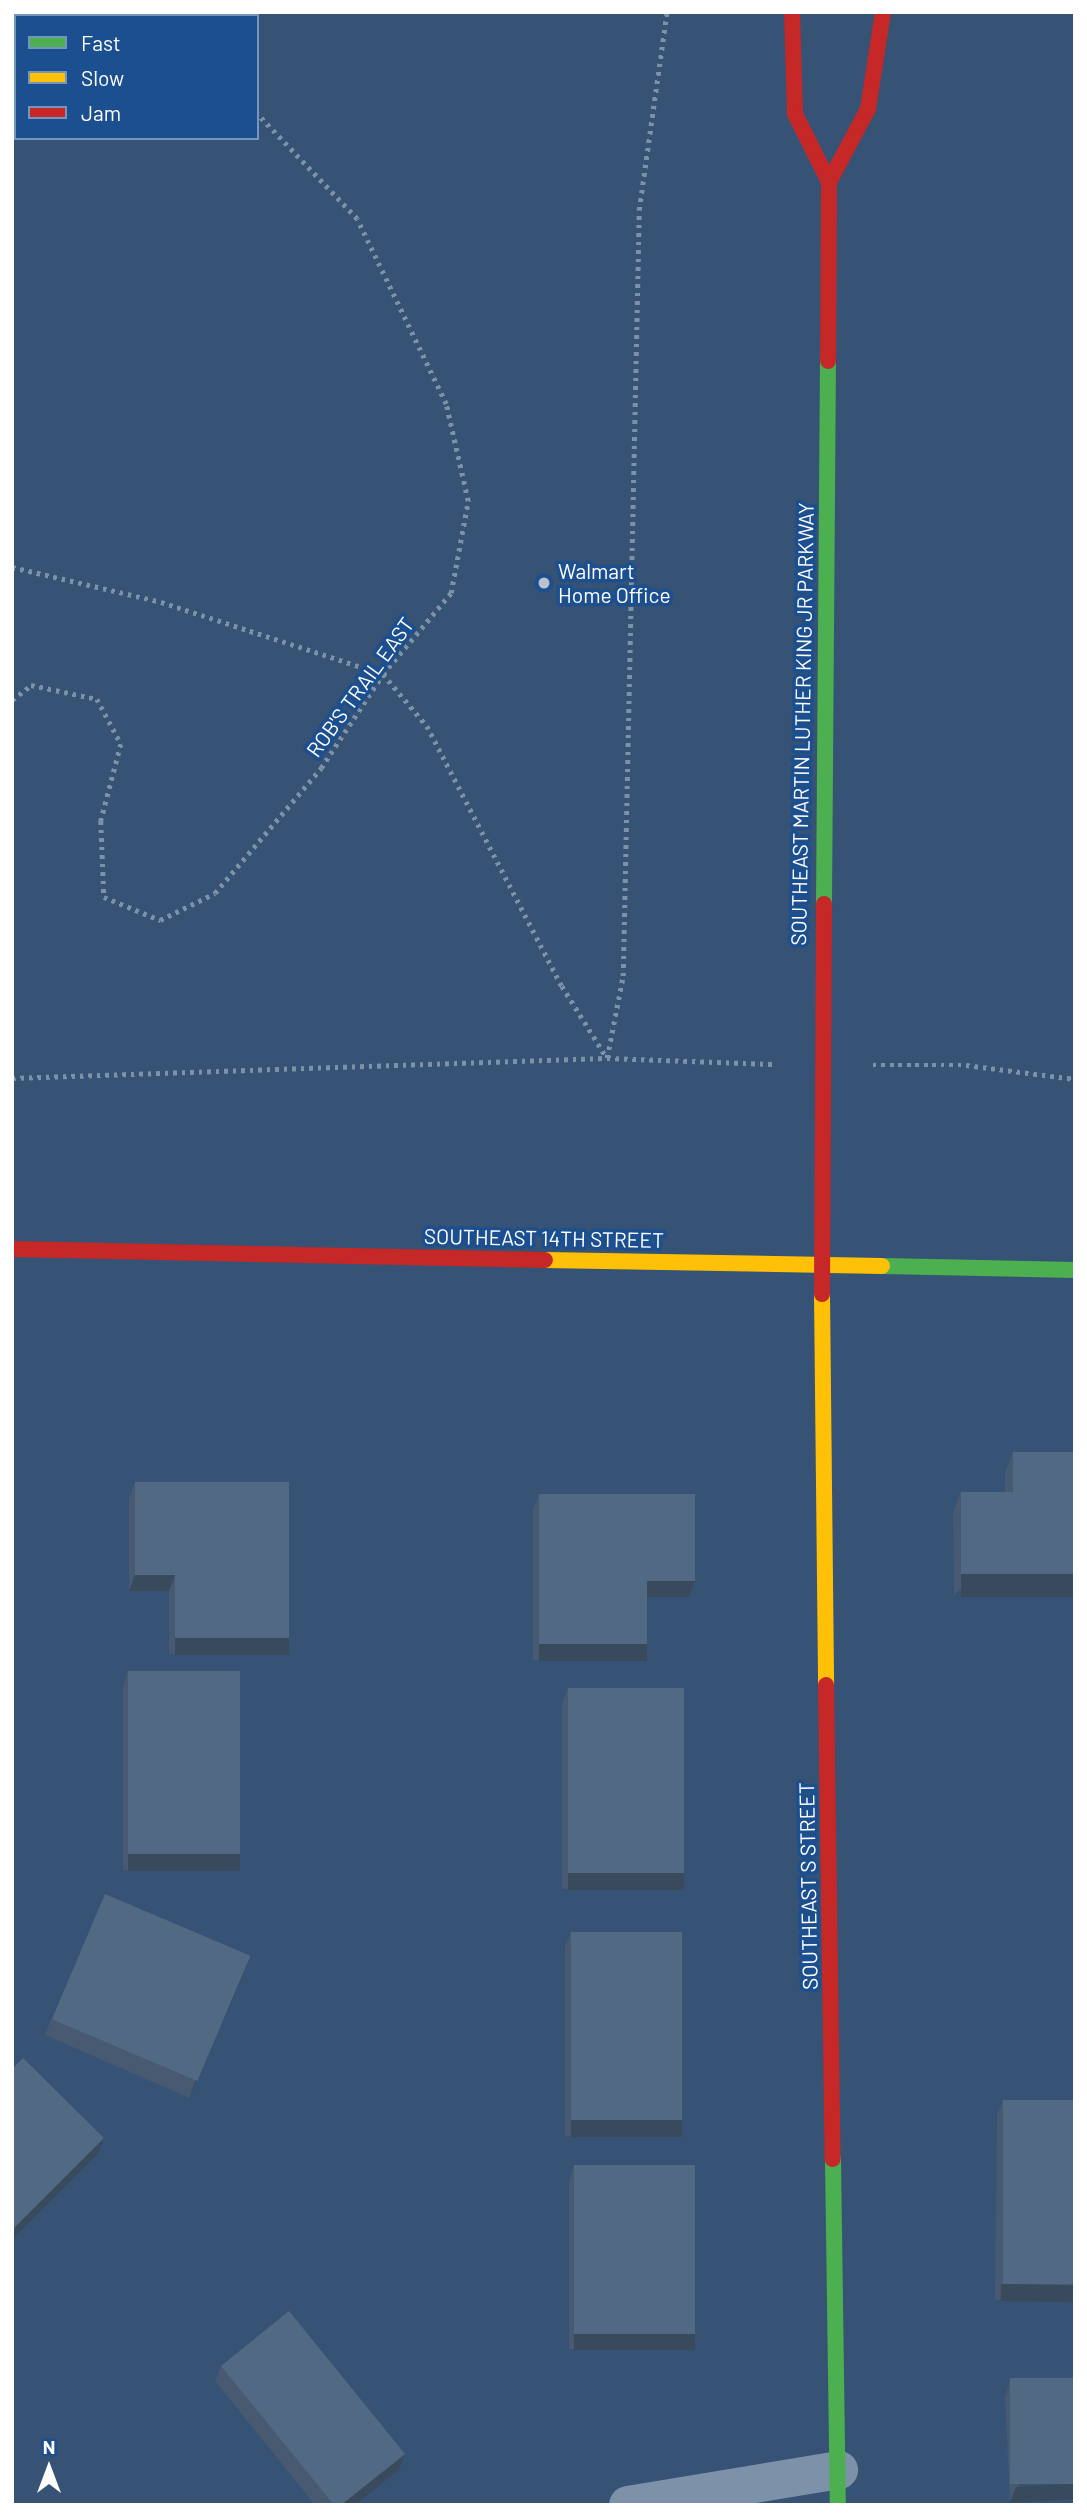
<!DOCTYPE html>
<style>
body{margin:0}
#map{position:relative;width:1087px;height:2517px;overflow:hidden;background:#365274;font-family:Barlow,sans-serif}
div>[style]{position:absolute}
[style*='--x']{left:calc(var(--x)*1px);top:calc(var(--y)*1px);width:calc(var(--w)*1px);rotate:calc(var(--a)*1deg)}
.path>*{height:4.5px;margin-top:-2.25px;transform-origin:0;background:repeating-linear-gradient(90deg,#7d92a8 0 3.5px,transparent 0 8.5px)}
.street>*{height:38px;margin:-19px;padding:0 19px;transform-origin:19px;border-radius:19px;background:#7d92a8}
.fast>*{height:16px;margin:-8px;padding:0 8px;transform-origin:8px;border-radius:8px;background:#4caf50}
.slow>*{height:16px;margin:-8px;padding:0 8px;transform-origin:8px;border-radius:8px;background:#ffc107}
.jam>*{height:16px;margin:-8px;padding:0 8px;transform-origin:8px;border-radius:8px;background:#c62828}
.wall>*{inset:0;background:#475a72}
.shaded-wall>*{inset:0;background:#394a5c;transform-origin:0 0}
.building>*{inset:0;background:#526984;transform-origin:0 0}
.dots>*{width:19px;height:19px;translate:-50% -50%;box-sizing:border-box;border:4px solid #1b4f8f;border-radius:50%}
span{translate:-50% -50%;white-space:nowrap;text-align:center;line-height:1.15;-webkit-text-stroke:7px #1b4f8f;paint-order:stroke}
.poi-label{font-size:21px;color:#fff}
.left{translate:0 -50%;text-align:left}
.street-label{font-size:21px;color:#fff}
.frame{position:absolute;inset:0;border:14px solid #fff;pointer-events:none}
.legend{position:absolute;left:14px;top:14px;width:245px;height:126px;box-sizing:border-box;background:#1b4f8f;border:2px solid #7695bc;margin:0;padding:9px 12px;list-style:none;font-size:21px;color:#fff}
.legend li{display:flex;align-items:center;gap:14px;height:35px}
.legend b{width:35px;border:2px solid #7695bc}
.north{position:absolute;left:14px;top:2433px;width:70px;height:70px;-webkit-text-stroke:5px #1b4f8f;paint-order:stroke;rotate:0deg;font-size:19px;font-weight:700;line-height:28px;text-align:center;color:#fff}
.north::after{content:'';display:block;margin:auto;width:24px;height:32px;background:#fff;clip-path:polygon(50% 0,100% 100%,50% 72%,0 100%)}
</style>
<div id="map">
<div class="path">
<div style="--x:12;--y:57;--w:4;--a:0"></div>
<div style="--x:12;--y:567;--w:153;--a:13.2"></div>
<div style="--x:161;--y:602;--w:233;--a:18"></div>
<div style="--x:383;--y:674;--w:68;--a:49.8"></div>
<div style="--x:427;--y:726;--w:293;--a:62.6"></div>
<div style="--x:562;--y:986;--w:85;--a:58"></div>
<div style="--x:12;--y:700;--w:24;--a:-38"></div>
<div style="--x:31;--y:685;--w:67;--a:12"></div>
<div style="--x:97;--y:699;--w:51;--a:61.9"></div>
<div style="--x:121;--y:744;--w:80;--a:104.6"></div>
<div style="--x:101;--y:821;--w:76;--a:87.7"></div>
<div style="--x:104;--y:897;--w:61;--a:22.3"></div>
<div style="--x:160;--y:920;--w:61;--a:-26.1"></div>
<div style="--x:215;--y:893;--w:164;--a:-49.7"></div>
<div style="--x:321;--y:768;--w:113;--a:-56.6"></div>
<div style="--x:383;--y:674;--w:106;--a:-50"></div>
<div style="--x:451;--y:593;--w:94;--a:-79.5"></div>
<div style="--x:468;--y:501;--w:99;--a:-102.8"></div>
<div style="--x:446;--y:404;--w:205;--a:-115.7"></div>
<div style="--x:357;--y:219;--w:145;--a:-133.6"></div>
<div style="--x:607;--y:1058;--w:84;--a:-79"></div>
<div style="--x:623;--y:976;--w:766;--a:-88.8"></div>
<div style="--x:639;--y:210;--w:200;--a:-82"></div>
<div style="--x:873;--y:1065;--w:93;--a:0"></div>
<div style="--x:966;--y:1065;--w:110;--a:7.3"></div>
<div style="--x:12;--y:1078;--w:595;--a:-1.93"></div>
<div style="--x:607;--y:1058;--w:166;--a:2.1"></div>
</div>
<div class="street">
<div style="--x:628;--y:2505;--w:214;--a:-9.4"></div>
</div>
<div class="fast">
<div style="--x:824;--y:904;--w:543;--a:-89.58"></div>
<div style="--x:882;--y:1266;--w:193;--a:1.2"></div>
<div style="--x:833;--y:2159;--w:346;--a:89.2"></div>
</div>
<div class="slow">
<div style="--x:545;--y:1260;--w:337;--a:1"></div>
<div style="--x:822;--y:1294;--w:391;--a:89.4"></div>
</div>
<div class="jam">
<div style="--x:792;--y:12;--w:102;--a:88.3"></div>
<div style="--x:795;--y:114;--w:76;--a:63.4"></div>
<div style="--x:829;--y:182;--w:179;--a:90.3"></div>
<div style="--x:829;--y:182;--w:83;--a:-61.9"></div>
<div style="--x:868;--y:109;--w:98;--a:-81.2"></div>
<div style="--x:12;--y:1249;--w:533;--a:1.18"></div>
<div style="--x:822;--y:1294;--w:390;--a:-89.7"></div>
<div style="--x:826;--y:1685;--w:474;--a:89.2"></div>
</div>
<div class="wall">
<div style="clip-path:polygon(1013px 1452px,1075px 1452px,954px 1596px,953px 1513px,961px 1492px,1005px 1492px,1005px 1473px)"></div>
<div style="clip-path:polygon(135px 1482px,283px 1654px,169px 1654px,169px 1591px,129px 1591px,129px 1498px)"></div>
<div style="clip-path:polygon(539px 1494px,695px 1581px,689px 1597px,647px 1597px,647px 1644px,641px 1660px,533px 1660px,533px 1509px)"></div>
<div style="clip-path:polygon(128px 1671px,234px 1870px,123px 1870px,123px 1687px)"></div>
<div style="clip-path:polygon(568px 1688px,684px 1873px,679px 1889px,562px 1889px,562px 1704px)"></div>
<div style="clip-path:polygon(571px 1932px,682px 2120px,676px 2136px,565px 2136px,565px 1947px)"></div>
<div style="clip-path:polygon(250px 1957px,244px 1973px,189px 2098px,45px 2035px,51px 2019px)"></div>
<div style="clip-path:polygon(1003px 2100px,1075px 2100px,1075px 2301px,995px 2300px,997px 2115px)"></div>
<div style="clip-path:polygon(574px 2165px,695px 2334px,689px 2349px,569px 2349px,569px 2180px)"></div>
<div style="clip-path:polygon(221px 2366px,405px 2454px,399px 2470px,355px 2505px,315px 2505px,215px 2381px)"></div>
<div style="clip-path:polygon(1075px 2378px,1010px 2503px,1005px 2397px,1010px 2381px)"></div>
</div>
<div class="shaded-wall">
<div style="left:961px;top:1574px;width:114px;height:23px"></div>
<div style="clip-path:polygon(135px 1575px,175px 1575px,169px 1591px,129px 1591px)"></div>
<div style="clip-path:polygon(647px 1581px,695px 1581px,689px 1597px,641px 1597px)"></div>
<div style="left:175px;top:1638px;width:114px;height:17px"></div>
<div style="left:539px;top:1644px;width:108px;height:17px"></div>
<div style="left:128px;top:1854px;width:112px;height:17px"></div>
<div style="left:568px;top:1873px;width:116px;height:17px"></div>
<div style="clip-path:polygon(250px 1957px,244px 1973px,189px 2098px,195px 2082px)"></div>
<div style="left:571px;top:2120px;width:111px;height:17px"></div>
<div style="clip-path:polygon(104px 2138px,98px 2154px,12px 2240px,12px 2230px)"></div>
<div style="left:1001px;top:2284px;width:74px;height:17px;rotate:1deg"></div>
<div style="left:574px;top:2334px;width:121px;height:16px"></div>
<div style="clip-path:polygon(405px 2454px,399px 2470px,355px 2505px,341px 2505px)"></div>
<div style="clip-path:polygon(1075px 2484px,1075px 2499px,1010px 2503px,1016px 2487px)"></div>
</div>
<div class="building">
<div style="clip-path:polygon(1013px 1452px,1075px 1452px,1075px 1574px,961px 1574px,961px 1492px,1013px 1492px)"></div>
<div style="clip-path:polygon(135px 1482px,289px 1482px,289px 1638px,175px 1638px,175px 1575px,135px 1575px)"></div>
<div style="clip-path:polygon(539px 1494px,695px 1494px,695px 1581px,647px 1581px,647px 1644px,539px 1644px)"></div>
<div style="left:128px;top:1671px;width:112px;height:183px"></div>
<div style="left:568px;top:1688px;width:116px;height:185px"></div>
<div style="left:105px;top:1894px;width:158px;height:136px;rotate:23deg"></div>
<div style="left:571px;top:1932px;width:111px;height:188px"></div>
<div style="clip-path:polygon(23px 2058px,104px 2138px,12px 2230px,12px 2069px)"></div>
<div style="left:1003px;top:2100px;width:72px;height:184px"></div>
<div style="left:574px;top:2165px;width:121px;height:169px"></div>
<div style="clip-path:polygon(289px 2311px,405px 2454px,341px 2505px,334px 2505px,221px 2366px)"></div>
<div style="left:1075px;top:2378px;width:106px;height:65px;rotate:90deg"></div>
</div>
<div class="dots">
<div style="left:544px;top:583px;background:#b9c2ce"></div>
</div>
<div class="poi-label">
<span class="left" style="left:558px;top:583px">Walmart<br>Home Office</span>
</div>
<div class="street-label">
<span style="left:360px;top:687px;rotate:-54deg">ROB'S TRAIL EAST</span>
<span style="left:802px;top:724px;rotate:-89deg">SOUTHEAST MARTIN LUTHER KING JR PARKWAY</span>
<span style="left:544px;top:1238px;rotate:1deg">SOUTHEAST 14TH STREET</span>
<span style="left:808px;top:1886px;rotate:-91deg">SOUTHEAST S STREET</span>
</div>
<div class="frame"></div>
<ul class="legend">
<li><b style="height:9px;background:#4caf50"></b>Fast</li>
<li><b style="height:9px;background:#ffc107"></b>Slow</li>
<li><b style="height:9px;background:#c62828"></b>Jam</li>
</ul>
<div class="north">N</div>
</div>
